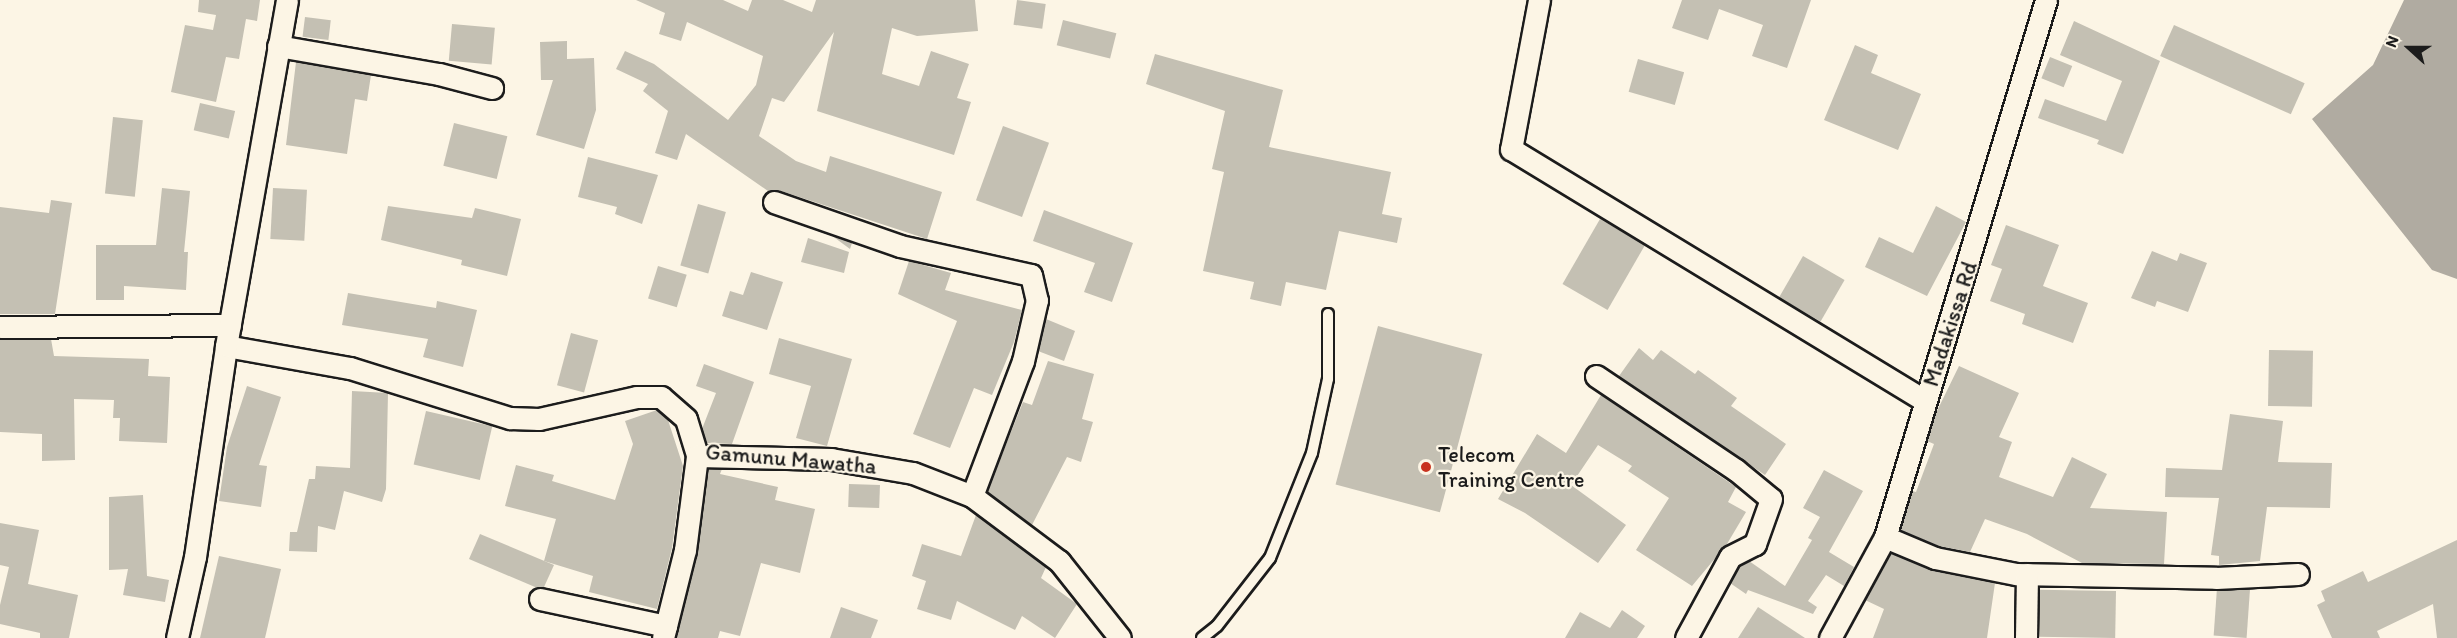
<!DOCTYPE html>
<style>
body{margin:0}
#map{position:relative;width:2457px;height:638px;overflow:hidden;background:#fcf5e5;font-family:Itim,sans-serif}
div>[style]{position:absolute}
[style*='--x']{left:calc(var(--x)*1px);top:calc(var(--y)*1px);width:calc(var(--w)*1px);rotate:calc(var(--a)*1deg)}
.water>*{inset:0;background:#b0aba1}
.building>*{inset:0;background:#c4c0b3;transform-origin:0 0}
.roads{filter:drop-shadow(2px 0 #1c1c1c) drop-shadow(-2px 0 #1c1c1c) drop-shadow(0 2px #1c1c1c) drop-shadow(0 -2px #1c1c1c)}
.service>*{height:10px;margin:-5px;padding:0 5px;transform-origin:5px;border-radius:5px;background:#fcf5e5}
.minor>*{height:21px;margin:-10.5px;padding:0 10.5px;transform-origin:10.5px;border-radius:10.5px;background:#fcf5e5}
.dots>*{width:16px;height:16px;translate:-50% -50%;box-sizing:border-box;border:3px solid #fcf5e5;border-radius:50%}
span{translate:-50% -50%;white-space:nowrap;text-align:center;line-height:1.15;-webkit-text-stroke:4.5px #fcf5e5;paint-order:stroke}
.street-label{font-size:22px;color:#1c1c1c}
.poi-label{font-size:22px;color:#1c1c1c}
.left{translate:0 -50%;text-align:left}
.north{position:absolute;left:2379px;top:18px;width:60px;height:60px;-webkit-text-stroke:4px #fcf5e5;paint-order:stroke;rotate:291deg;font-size:16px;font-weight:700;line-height:24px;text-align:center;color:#1c1c1c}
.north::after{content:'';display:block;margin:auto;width:21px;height:27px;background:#1c1c1c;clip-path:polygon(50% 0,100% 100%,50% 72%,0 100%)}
</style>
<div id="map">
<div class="water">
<div style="clip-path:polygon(2404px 0,2457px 0,2457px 279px,2432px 270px,2312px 119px,2373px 65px)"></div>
</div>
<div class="building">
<div style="clip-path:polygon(199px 0,260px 0,257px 21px,246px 19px,239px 59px,226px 57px,216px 102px,171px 92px,185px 25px,213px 30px,216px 15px,198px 12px)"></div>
<div style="clip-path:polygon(636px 0,723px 0,748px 11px,752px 0,783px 0,812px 12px,816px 0,975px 0,978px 31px,917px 36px,892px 28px,882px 74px,919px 86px,931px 51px,969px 64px,957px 98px,971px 102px,954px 155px,817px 111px,834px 32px,784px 102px,772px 98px,759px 136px,796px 161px,826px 172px,830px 156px,942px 192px,927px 239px,778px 190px,768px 191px,686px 134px,677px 160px,655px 153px,668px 111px,643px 91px,648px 84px,616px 69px,625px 51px,654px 64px,728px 120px,756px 85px,763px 56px,687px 22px,681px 41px,659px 34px,665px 13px)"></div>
<div style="left:1017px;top:0;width:29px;height:25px;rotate:8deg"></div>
<div style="clip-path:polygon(1682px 0,1811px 0,1787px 68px,1752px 56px,1763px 25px,1719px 9px,1708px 40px,1672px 28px)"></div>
<div style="left:305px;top:17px;width:26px;height:20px;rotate:7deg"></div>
<div style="left:1063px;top:20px;width:55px;height:26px;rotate:14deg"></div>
<div style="clip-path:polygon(2074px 21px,2160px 61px,2123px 154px,2097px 144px,2099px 140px,2038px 118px,2045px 99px,2106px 121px,2122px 81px,2060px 55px)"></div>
<div style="left:452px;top:24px;width:43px;height:37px;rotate:5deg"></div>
<div style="left:2174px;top:25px;width:143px;height:34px;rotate:24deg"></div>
<div style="clip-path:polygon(567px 41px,567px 59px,594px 58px,596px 110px,584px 149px,536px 135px,553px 80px,541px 80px,540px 42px)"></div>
<div style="clip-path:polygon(1855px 45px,1878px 55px,1871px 73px,1921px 94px,1898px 150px,1824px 120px)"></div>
<div style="clip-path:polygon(1155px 54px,1283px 90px,1269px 147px,1391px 172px,1382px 214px,1402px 218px,1397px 243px,1339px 231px,1326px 290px,1286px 282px,1281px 306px,1250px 299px,1254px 282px,1203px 271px,1224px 172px,1212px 169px,1225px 111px,1146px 84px)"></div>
<div style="left:2050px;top:57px;width:24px;height:23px;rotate:22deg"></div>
<div style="left:1638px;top:59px;width:48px;height:34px;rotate:16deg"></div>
<div style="clip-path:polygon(296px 62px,371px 75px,367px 101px,355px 99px,347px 154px,286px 145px)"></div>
<div style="left:200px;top:103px;width:36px;height:28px;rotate:13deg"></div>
<div style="left:113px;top:117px;width:30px;height:77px;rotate:6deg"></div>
<div style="left:454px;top:123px;width:55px;height:44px;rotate:14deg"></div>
<div style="left:1003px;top:126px;width:49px;height:79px;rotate:20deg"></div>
<div style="clip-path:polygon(588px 157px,658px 175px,642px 224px,615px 214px,617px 207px,578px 197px)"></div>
<div style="clip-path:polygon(162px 188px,190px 191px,184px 252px,188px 252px,186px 290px,124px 286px,124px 300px,96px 300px,96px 245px,156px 245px)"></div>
<div style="left:273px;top:188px;width:34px;height:51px;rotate:3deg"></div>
<div style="clip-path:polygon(51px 200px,72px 203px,55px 314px,0 314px,0 207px,49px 213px)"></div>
<div style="left:698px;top:204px;width:29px;height:64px;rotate:16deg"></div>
<div style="clip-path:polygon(388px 206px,472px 218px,475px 208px,521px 219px,507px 276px,461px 265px,462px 260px,381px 240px)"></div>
<div style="clip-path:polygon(1936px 206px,1966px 222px,1927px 296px,1865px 267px,1879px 237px,1913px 253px)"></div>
<div style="clip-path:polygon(1044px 210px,1133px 243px,1112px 302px,1084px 292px,1095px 263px,1033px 241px)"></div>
<div style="left:1600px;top:219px;width:52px;height:75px;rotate:30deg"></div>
<div style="clip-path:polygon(2006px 225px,2059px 245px,2043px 286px,2088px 303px,2073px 343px,2022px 324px,2025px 314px,1990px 301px,2002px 269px,1991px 265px)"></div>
<div style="clip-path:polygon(831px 235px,852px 243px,850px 249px)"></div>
<div style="clip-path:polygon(808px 238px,849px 252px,844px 273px,801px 262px)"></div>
<div style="clip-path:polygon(2152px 251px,2177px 261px,2180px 253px,2207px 263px,2188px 312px,2157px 301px,2155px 307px,2131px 298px)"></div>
<div style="left:1803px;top:256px;width:48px;height:48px;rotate:30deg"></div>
<div style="clip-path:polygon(909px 261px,951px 273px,945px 290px,1022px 310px,1014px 342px,992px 395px,974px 388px,950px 448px,913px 434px,957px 321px,898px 294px)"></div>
<div style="left:658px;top:266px;width:30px;height:34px;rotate:17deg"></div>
<div style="clip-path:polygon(751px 272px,783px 282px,767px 330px,722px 316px,730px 291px,743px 295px)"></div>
<div style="clip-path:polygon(348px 293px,436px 308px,437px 301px,477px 310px,463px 367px,423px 357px,428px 339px,342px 325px)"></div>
<div style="clip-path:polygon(1046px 319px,1075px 331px,1064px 361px,1038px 351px)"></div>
<div style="left:1378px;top:326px;width:108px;height:164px;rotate:15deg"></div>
<div style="left:571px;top:333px;width:28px;height:54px;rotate:15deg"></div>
<div style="clip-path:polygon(779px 338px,852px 359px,827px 446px,796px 438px,811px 386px,769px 374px)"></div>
<div style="clip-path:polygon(51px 339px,54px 356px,149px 359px,148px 376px,170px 377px,167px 443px,119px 441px,120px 418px,113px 418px,114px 400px,74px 399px,75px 460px,42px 461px,42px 434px,0 432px,0 340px)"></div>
<div style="clip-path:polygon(1639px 348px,1653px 360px,1661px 350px,1695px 374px,1698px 370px,1737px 398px,1731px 406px,1786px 444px,1765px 475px,1619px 376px)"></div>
<div style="left:2269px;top:350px;width:44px;height:56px;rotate:1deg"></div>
<div style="clip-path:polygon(1048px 361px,1094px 374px,1082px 419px,1093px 422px,1081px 462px,1067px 457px,1032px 525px,987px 492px,1023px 402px,1032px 405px)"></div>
<div style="clip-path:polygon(704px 364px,754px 382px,732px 444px,707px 443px,702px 429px,716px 393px,696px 386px)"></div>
<div style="clip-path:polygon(1959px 366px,2019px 393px,1999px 437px,2012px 442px,1999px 477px,2053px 497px,2072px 457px,2107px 474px,2090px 508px,2167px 512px,2164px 564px,2082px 563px,2027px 534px,1985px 519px,1970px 552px,1939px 546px,1900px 530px,1912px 491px,1916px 492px,1934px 444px,1927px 441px,1936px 413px)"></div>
<div style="clip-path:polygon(247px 386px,281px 397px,259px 465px,267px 466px,261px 507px,219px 501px,227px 447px)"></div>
<div style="clip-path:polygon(352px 391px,388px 393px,386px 489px,382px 502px,344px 491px,335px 530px,318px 526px,317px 552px,289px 551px,290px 532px,297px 532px,309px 479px,315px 479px,316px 466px,350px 468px)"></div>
<div style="clip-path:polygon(1601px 395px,1736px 487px,1728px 502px,1746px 512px,1727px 544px,1692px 586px,1636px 550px,1669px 498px,1628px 471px,1632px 466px,1598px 445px,1571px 485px,1626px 525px,1598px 563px,1525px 513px,1498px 499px,1537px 434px,1566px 453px)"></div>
<div style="clip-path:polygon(657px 410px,668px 420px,683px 466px,672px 548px,657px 609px,589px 592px,593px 576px,544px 561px,556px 519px,505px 506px,516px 465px,554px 475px,552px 481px,615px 500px,633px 444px,625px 421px)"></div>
<div style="left:426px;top:411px;width:68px;height:55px;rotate:13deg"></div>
<div style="clip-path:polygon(2230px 414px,2283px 421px,2278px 462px,2332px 463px,2330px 508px,2267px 507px,2260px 561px,2219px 565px,2219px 556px,2211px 555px,2219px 498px,2165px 497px,2166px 468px,2222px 470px)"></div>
<div style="clip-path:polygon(708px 469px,722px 469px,720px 474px,778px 487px,775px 500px,815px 509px,800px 573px,761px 563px,740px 636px,720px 631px,718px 638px,676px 638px,697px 553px)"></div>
<div style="clip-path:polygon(1824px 470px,1863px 491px,1829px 552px,1854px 567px,1844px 586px,1826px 575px,1808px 601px,1817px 607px,1813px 614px,1748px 590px,1746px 594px,1730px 583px,1739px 567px,1749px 561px,1785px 586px,1812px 540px,1808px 538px,1820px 517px,1803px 508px)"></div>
<div style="left:849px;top:484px;width:31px;height:23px;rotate:2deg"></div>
<div style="clip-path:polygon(143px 495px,147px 576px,169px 580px,165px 602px,123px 595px,128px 569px,109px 570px,109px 497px)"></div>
<div style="clip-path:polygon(976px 515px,1046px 567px,1041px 578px,1077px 604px,1055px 638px,1022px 616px,1015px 630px,957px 601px,951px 620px,917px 609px,926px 581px,912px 576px,922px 544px,961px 556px)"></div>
<div style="clip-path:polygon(0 523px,39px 530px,28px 584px,78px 595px,69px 638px,40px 638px,40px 633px,0 624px,0 605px,9px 567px,0 565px)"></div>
<div style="clip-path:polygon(480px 534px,554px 565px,544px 587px,535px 587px,469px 559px)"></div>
<div style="clip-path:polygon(2457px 540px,2457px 638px,2437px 638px,2433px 604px,2377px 631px,2380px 638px,2332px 638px,2317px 605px,2325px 601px,2321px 591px,2363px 571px,2368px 582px)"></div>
<div style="clip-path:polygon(1891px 553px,1933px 571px,1995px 583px,1987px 638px,1873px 638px,1884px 609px,1865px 600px)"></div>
<div style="clip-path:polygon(219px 556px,281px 569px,265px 638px,200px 638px)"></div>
<div style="left:2250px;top:589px;width:49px;height:33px;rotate:94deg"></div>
<div style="left:2116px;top:591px;width:47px;height:77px;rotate:91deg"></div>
<div style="clip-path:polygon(841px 607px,878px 620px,871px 638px,830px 638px)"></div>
<div style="clip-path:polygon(1758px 607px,1805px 638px,1738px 638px)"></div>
<div style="clip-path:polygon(1622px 610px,1645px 626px,1637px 638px,1565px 638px,1580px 612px,1610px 628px)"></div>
</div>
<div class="roads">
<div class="service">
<div style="--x:1202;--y:638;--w:19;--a:-39"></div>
<div style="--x:1217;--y:626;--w:86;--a:-52.1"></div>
<div style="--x:1270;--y:558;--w:113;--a:-68.2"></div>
<div style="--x:1312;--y:453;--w:76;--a:-77.8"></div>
<div style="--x:1328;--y:379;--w:65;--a:-90"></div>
</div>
<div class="minor">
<div style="--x:1539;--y:0;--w:152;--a:100.6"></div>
<div style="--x:1511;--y:149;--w:485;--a:31.3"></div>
<div style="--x:278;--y:46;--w:163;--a:9.9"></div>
<div style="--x:439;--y:74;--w:55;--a:14.8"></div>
<div style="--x:774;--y:202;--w:133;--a:19.2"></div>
<div style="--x:900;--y:246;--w:134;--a:12.5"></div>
<div style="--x:1031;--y:275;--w:26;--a:77"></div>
<div style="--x:1037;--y:300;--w:63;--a:102.9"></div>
<div style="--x:1023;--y:361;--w:144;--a:110.7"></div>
<div style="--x:0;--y:327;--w:230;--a:-0.5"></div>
<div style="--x:226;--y:346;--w:126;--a:10.1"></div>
<div style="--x:350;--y:368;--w:168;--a:17.4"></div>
<div style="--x:510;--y:418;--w:29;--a:2"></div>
<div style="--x:539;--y:419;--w:100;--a:-12.7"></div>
<div style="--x:637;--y:397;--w:24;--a:0"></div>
<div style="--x:661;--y:397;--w:33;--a:41"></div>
<div style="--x:686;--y:419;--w:39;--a:73"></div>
<div style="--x:697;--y:456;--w:134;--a:1.3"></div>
<div style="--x:831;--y:459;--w:83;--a:9.7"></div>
<div style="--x:913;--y:473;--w:63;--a:21.3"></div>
<div style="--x:972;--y:496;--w:109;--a:36.8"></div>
<div style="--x:1059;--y:561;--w:98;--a:51.6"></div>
<div style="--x:1596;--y:376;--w:169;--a:33.9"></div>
<div style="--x:1736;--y:470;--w:45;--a:39.6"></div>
<div style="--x:1771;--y:499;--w:48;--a:109.6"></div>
<div style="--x:1755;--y:544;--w:28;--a:153"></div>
<div style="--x:1730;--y:557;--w:92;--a:118.5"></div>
<div style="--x:1885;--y:537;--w:54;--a:22.8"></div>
<div style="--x:1935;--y:558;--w:83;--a:11.2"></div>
<div style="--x:2016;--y:574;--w:200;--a:1.1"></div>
<div style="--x:2216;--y:578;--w:82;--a:-2.8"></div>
<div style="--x:540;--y:599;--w:129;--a:12.1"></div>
<div style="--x:177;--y:638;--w:83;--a:-77.5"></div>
<div style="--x:195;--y:557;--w:213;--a:-81.6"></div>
<div style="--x:226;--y:346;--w:351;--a:-80"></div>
<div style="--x:663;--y:638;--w:91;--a:-76"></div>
<div style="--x:685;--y:550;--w:95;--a:-82.7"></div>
<div style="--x:1830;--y:638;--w:115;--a:-61.4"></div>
<div style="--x:1885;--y:537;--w:561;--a:-73.31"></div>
<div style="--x:2026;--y:638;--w:64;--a:-89.1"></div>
</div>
</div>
<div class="dots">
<div style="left:1426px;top:467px;background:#c8321e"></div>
</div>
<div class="street-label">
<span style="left:1950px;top:324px;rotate:-72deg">Madakissa Rd</span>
<span style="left:791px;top:459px;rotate:5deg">Gamunu Mawatha</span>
</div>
<div class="poi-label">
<span class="left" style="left:1438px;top:467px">Telecom<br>Training Centre</span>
</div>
<div class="north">N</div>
</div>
